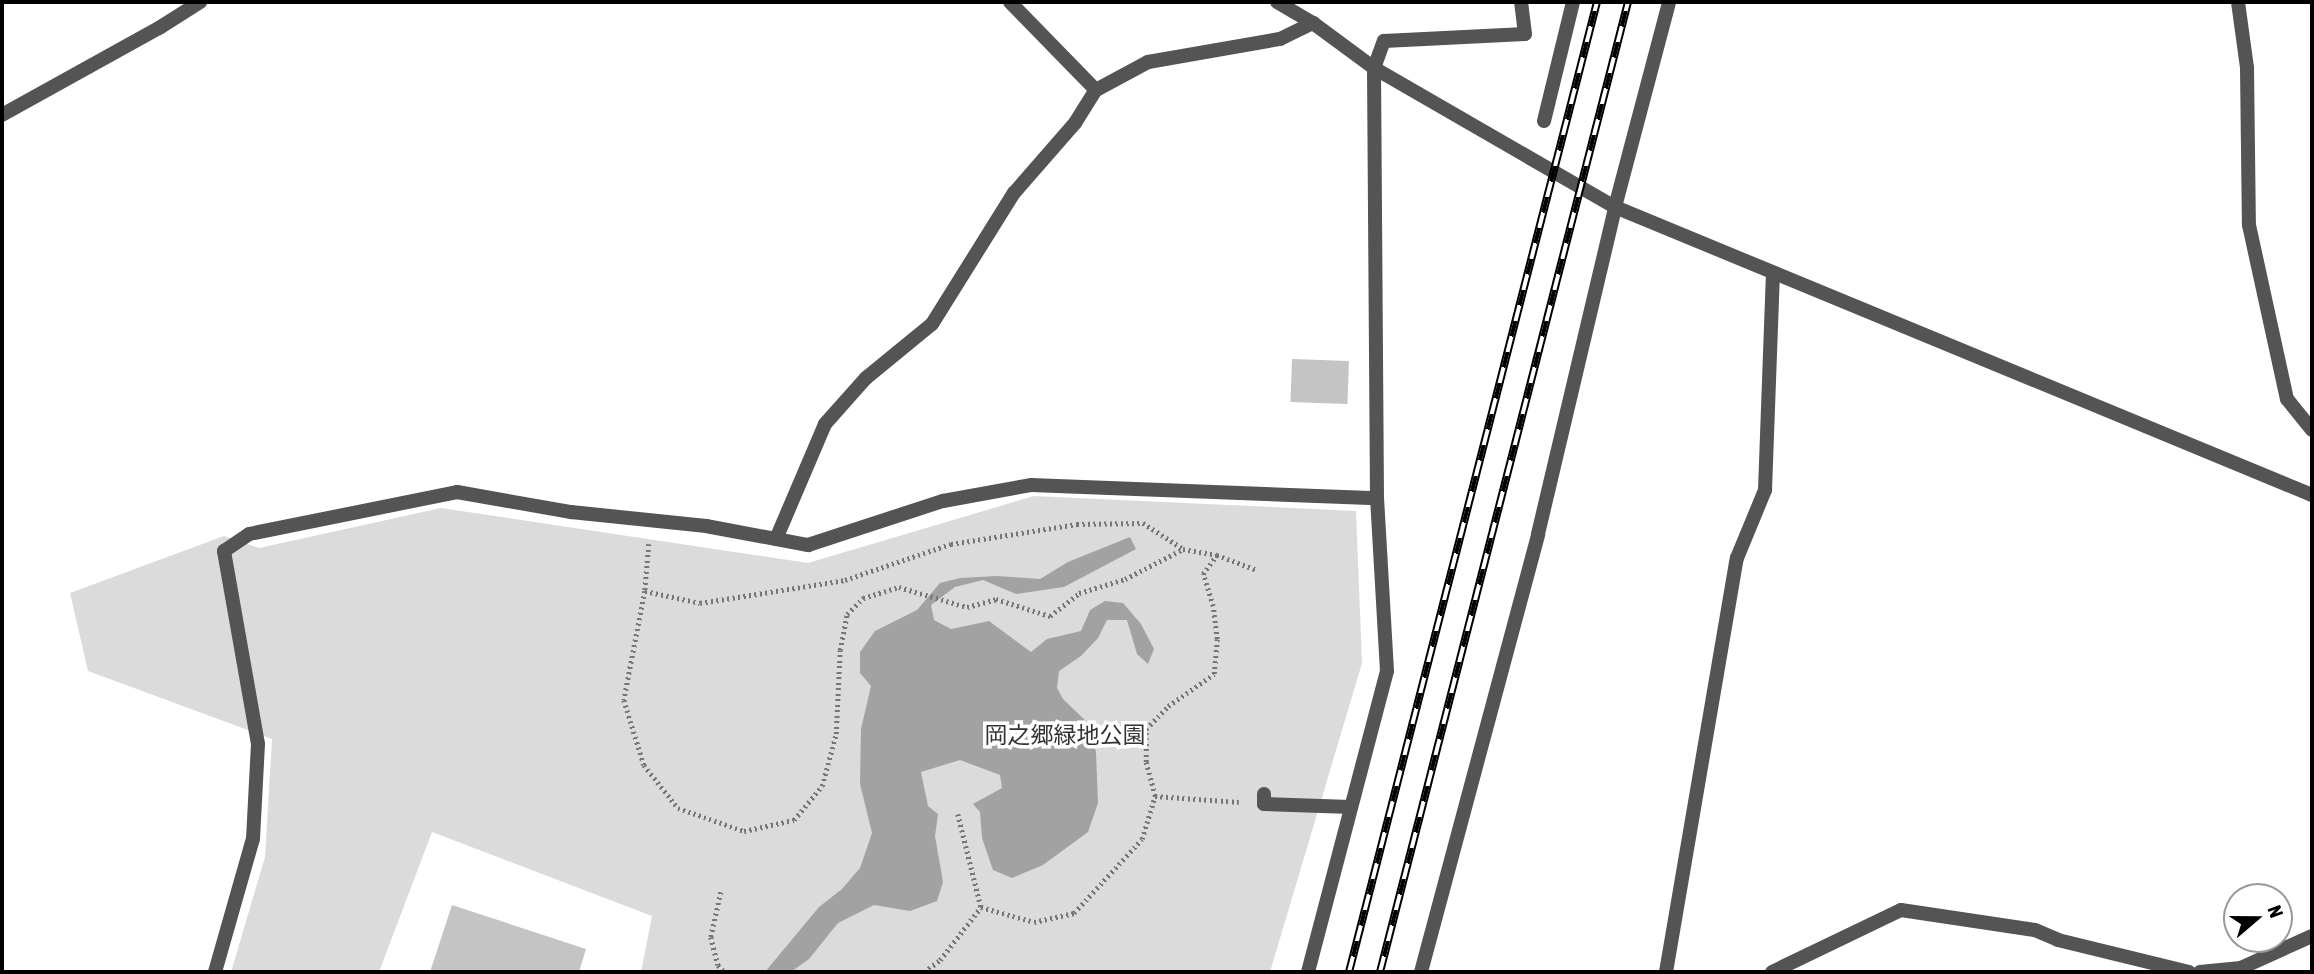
<!DOCTYPE html>
<meta charset="utf-8">
<style>
body{margin:0}
#map{position:relative;width:2314px;height:974px;overflow:hidden;background:#fff;font-family:"Asap Condensed","Noto Sans JP",sans-serif}
div>[style]{position:absolute}
[style*='--x']{left:calc(var(--x)*1px);top:calc(var(--y)*1px);width:calc(var(--w)*1px);rotate:calc(var(--a)*1deg)}
.green>*{inset:0;background:#dbdbdb}
.water>*{inset:0;background:#a2a2a2}
.building>*{inset:0;background:#c4c4c4;transform-origin:0 0}
.path>*{height:4.5px;margin-top:-2.25px;transform-origin:0;background:repeating-linear-gradient(90deg,#767676 0 2px,transparent 0 5.5px)}
.service>*{height:14px;margin:-7px;padding:0 7px;transform-origin:7px;border-radius:7px;background:#545454}
.minor>*{height:14px;margin:-7px;padding:0 7px;transform-origin:7px;border-radius:7px;background:#545454}
.tertiary>*{height:14px;margin:-7px;padding:0 7px;transform-origin:7px;border-radius:7px;background:#545454}
.rail>*{height:8px;margin-top:-4px;transform-origin:0;background:repeating-linear-gradient(90deg,#fff 0 16px,#000 0 32px);box-sizing:border-box;border-block:2px solid #000}
span{translate:-50% -50%;white-space:nowrap;text-align:center;line-height:1.15;-webkit-text-stroke:7px #fff;paint-order:stroke}
.park-label{font-size:23px;color:#323232}
.frame{position:absolute;inset:0;border:4px solid #000;pointer-events:none}
.north{position:absolute;left:2223px;top:883px;width:70px;height:70px;box-sizing:border-box;background:#fff;border:2px solid #999;border-radius:50%;rotate:70deg;font-size:19px;font-weight:700;line-height:28px;text-align:center;color:#000}
.north::after{content:'';display:block;margin:auto;width:24px;height:32px;background:#000;clip-path:polygon(50% 0,100% 100%,50% 72%,0 100%)}
</style>
<div id="map">
<div class="green">
<div style="clip-path:polygon(1034px 496px,1356px 511px,1362px 663px,1270px 972px,641px 972px,652px 916px,432px 832px,379px 972px,231px 972px,265px 857px,272px 739px,88px 671px,70px 593px,224px 536px,259px 548px,441px 508px,808px 563px)"></div>
</div>
<div class="water">
<div style="clip-path:polygon(1130px 537px,1136px 549px,1064px 587px,1016px 594px,983px 580px,955px 587px,931px 605px,934px 620px,951px 629px,989px 621px,1031px 652px,1047px 639px,1081px 631px,1090px 610px,1105px 601px,1123px 603px,1141px 624px,1154px 649px,1148px 664px,1137px 654px,1127px 620px,1107px 620px,1098px 638px,1081px 656px,1059px 671px,1057px 688px,1063px 699px,1090px 725px,1096px 752px,1098px 803px,1088px 832px,1043px 865px,1012px 878px,993px 870px,982px 838px,980px 812px,973px 804px,1002px 788px,1000px 775px,960px 760px,921px 772px,928px 806px,938px 814px,935px 836px,943px 882px,937px 901px,910px 911px,874px 905px,838px 923px,809px 959px,791px 972px,765px 972px,819px 907px,842px 889px,860px 868px,872px 833px,860px 784px,861px 729px,871px 686px,860px 673px,860px 652px,875px 631px,917px 610px,940px 583px,960px 578px,997px 576px,1040px 579px,1068px 562px)"></div>
</div>
<div class="building">
<div style="left:1292px;top:359px;width:57px;height:43px;rotate:2deg"></div>
<div style="clip-path:polygon(452px 905px,586px 949px,579px 972px,430px 972px)"></div>
</div>
<div class="path">
<div style="--x:649;--y:544;--w:47;--a:94.9"></div>
<div style="--x:645;--y:591;--w:111;--a:100.9"></div>
<div style="--x:624;--y:700;--w:68;--a:72.9"></div>
<div style="--x:644;--y:765;--w:55;--a:51.7"></div>
<div style="--x:678;--y:808;--w:70;--a:19.2"></div>
<div style="--x:744;--y:831;--w:51;--a:-12.4"></div>
<div style="--x:794;--y:820;--w:44;--a:-50.5"></div>
<div style="--x:822;--y:786;--w:54;--a:-74.9"></div>
<div style="--x:836;--y:734;--w:84;--a:-87.3"></div>
<div style="--x:840;--y:650;--w:37;--a:-79"></div>
<div style="--x:847;--y:614;--w:23;--a:-45"></div>
<div style="--x:863;--y:598;--w:38;--a:-17"></div>
<div style="--x:899;--y:587;--w:71;--a:16.4"></div>
<div style="--x:967;--y:607;--w:30;--a:-15"></div>
<div style="--x:996;--y:599;--w:57;--a:17.5"></div>
<div style="--x:1050;--y:616;--w:37;--a:-38"></div>
<div style="--x:1079;--y:593;--w:48;--a:-16.9"></div>
<div style="--x:1125;--y:579;--w:65;--a:-27.3"></div>
<div style="--x:1183;--y:549;--w:35;--a:10"></div>
<div style="--x:645;--y:591;--w:56;--a:12.3"></div>
<div style="--x:700;--y:603;--w:147;--a:-9"></div>
<div style="--x:845;--y:580;--w:112;--a:-18.8"></div>
<div style="--x:951;--y:544;--w:128;--a:-9"></div>
<div style="--x:1077;--y:524;--w:66;--a:-0.9"></div>
<div style="--x:1143;--y:523;--w:46;--a:32.7"></div>
<div style="--x:1155;--y:796;--w:35;--a:-105"></div>
<div style="--x:1146;--y:762;--w:33;--a:-90"></div>
<div style="--x:1146;--y:729;--w:32;--a:-46"></div>
<div style="--x:1168;--y:706;--w:56;--a:-34.8"></div>
<div style="--x:1214;--y:674;--w:35;--a:-85"></div>
<div style="--x:1217;--y:639;--w:33;--a:-97"></div>
<div style="--x:1213;--y:606;--w:34;--a:-107"></div>
<div style="--x:1203;--y:574;--w:24;--a:-54"></div>
<div style="--x:1217;--y:555;--w:43;--a:20.6"></div>
<div style="--x:958;--y:814;--w:96;--a:76.1"></div>
<div style="--x:981;--y:907;--w:55;--a:15.8"></div>
<div style="--x:1034;--y:922;--w:41;--a:-12.7"></div>
<div style="--x:1074;--y:913;--w:100;--a:-47.4"></div>
<div style="--x:1142;--y:839;--w:45;--a:-73.2"></div>
<div style="--x:1155;--y:796;--w:84;--a:4.1"></div>
<div style="--x:721;--y:892;--w:46;--a:102.5"></div>
<div style="--x:711;--y:937;--w:29;--a:76"></div>
<div style="--x:718;--y:965;--w:10;--a:45"></div>
<div style="--x:924;--y:972;--w:20;--a:-37"></div>
<div style="--x:940;--y:960;--w:67;--a:-52.3"></div>
</div>
<div class="service">
<div style="--x:1374;--y:68;--w:29;--a:-70"></div>
<div style="--x:1384;--y:41;--w:141;--a:-2.8"></div>
<div style="--x:1525;--y:34;--w:32;--a:-97"></div>
<div style="--x:2;--y:115;--w:179;--a:-29"></div>
<div style="--x:159;--y:28;--w:49;--a:-32.4"></div>
<div style="--x:776;--y:539;--w:125;--a:-66.9"></div>
<div style="--x:825;--y:424;--w:62;--a:-48.3"></div>
<div style="--x:866;--y:378;--w:85;--a:-39.3"></div>
<div style="--x:932;--y:324;--w:155;--a:-58"></div>
<div style="--x:1014;--y:193;--w:93;--a:-48.9"></div>
<div style="--x:1075;--y:123;--w:39;--a:-58"></div>
<div style="--x:1264;--y:794;--w:10;--a:90"></div>
<div style="--x:1264;--y:804;--w:87;--a:2"></div>
</div>
<div class="minor">
<div style="--x:1010;--y:2;--w:123;--a:45.7"></div>
<div style="--x:1096;--y:90;--w:59;--a:-28.3"></div>
<div style="--x:1148;--y:62;--w:134;--a:-9.9"></div>
<div style="--x:1280;--y:39;--w:37;--a:-26"></div>
<div style="--x:2238;--y:2;--w:67;--a:82.2"></div>
<div style="--x:2247;--y:68;--w:157;--a:89.3"></div>
<div style="--x:2249;--y:225;--w:178;--a:77.7"></div>
<div style="--x:2287;--y:399;--w:40;--a:51"></div>
<div style="--x:1544;--y:121;--w:122;--a:-76.3"></div>
<div style="--x:215;--y:972;--w:138;--a:-74.1"></div>
<div style="--x:253;--y:839;--w:95;--a:-87"></div>
<div style="--x:258;--y:744;--w:196;--a:-100"></div>
<div style="--x:224;--y:551;--w:30;--a:-34"></div>
<div style="--x:249;--y:534;--w:212;--a:-11.4"></div>
<div style="--x:457;--y:492;--w:116;--a:10"></div>
<div style="--x:571;--y:512;--w:136;--a:5.9"></div>
<div style="--x:706;--y:526;--w:104;--a:10.6"></div>
<div style="--x:808;--y:545;--w:142;--a:-18.1"></div>
<div style="--x:943;--y:501;--w:89;--a:-10.3"></div>
<div style="--x:1031;--y:485;--w:346;--a:2.2"></div>
<div style="--x:1308;--y:972;--w:311;--a:-75.3"></div>
<div style="--x:1387;--y:671;--w:173;--a:-93.3"></div>
<div style="--x:1377;--y:498;--w:430;--a:-90.4"></div>
<div style="--x:1421;--y:972;--w:453;--a:-75"></div>
<div style="--x:1538;--y:534;--w:336;--a:-76.7"></div>
<div style="--x:1615;--y:207;--w:212;--a:-75.2"></div>
<div style="--x:1666;--y:972;--w:420;--a:-80.3"></div>
<div style="--x:1737;--y:558;--w:74;--a:-67.6"></div>
<div style="--x:1765;--y:490;--w:216;--a:-87.9"></div>
<div style="--x:1772;--y:972;--w:143;--a:-25.7"></div>
<div style="--x:1901;--y:910;--w:135;--a:8.5"></div>
<div style="--x:2035;--y:930;--w:25;--a:23"></div>
<div style="--x:2058;--y:940;--w:135;--a:13.7"></div>
<div style="--x:2200;--y:972;--w:41;--a:-5.6"></div>
<div style="--x:2241;--y:968;--w:78;--a:-24.3"></div>
</div>
<div class="tertiary">
<div style="--x:1277;--y:2;--w:42;--a:30.3"></div>
<div style="--x:1313;--y:23;--w:76;--a:36.4"></div>
<div style="--x:1374;--y:68;--w:278;--a:30"></div>
<div style="--x:1615;--y:207;--w:754;--a:22.45"></div>
</div>
<div class="rail">
<div style="--x:1349;--y:972;--w:1001;--a:-75.66"></div>
<div style="--x:1380;--y:972;--w:1001;--a:-75.66"></div>
</div>
<div class="park-label">
<span style="left:1065px;top:735px">岡之郷緑地公園</span>
</div>
<div class="frame"></div>
<div class="north">N</div>
</div>
